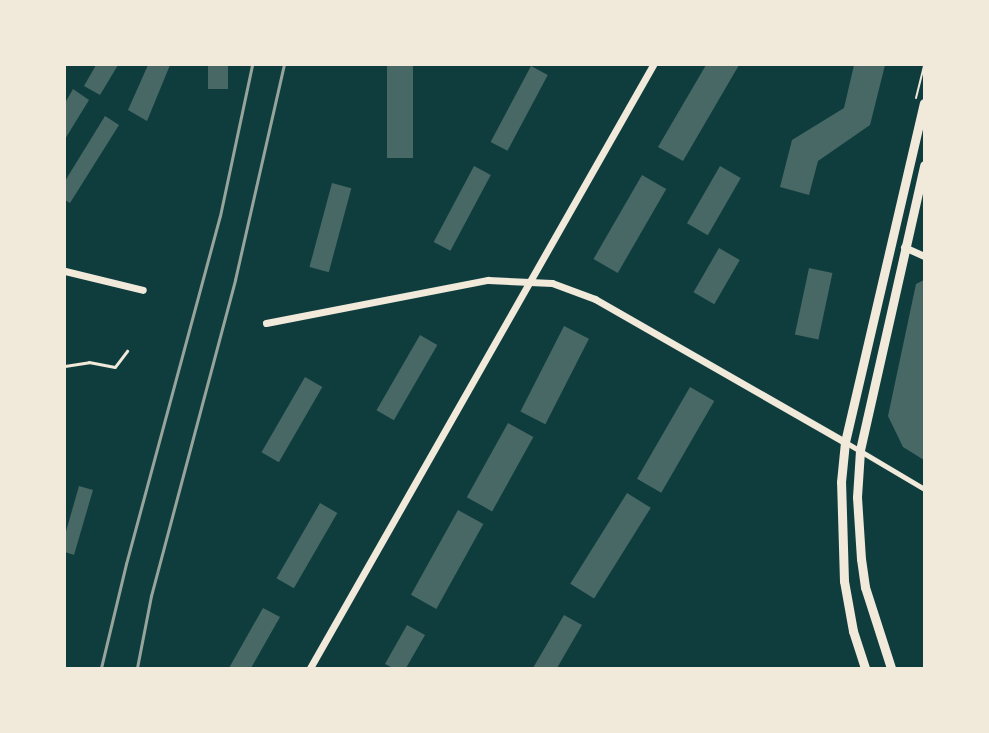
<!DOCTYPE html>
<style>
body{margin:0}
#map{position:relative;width:989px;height:733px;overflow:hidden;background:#0f3d3e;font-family:"Open Sans",sans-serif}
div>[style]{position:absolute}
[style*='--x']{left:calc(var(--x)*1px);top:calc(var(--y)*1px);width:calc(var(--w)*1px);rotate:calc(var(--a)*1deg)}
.building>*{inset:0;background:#486865;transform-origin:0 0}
.path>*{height:2px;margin:-1px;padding:0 1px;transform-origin:1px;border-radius:1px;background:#f1e9da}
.service>*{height:2.5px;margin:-1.25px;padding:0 1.25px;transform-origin:1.25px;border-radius:1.25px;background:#f1e9da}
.minor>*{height:5px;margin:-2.5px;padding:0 2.5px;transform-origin:2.5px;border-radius:2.5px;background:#f1e9da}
.tertiary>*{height:7px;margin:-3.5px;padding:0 3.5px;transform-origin:3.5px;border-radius:3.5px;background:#f1e9da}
.primary>*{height:9px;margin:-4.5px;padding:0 4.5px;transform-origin:4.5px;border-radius:4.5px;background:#f1e9da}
.rail>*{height:2.5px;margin:-1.25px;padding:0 1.25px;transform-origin:1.25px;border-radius:1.25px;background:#97a49c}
span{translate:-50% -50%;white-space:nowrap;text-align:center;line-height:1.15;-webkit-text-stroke:7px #f1e9da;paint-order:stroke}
.frame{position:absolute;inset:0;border:66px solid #f1e9da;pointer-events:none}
</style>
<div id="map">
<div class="building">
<div style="clip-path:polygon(96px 65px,118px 65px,100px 95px,84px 86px)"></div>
<div style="clip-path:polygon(148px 65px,170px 65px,147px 121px,128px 110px)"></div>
<div style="left:208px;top:65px;width:20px;height:24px"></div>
<div style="left:387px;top:65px;width:26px;height:93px"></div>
<div style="clip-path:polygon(706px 65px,739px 65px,683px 161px,658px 147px)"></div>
<div style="clip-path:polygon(854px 65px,885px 65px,870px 125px,818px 161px,809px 195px,780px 187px,792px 140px,844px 108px)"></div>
<div style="left:531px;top:66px;width:19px;height:86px;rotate:28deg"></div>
<div style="clip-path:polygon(73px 89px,89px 100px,65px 139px,65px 103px)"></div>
<div style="clip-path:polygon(105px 116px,119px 125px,70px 203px,65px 200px,65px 181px)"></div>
<div style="left:474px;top:166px;width:19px;height:86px;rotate:28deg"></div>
<div style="left:720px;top:166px;width:24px;height:66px;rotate:30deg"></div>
<div style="left:642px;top:175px;width:28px;height:97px;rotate:30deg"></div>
<div style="left:332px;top:183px;width:20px;height:87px;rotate:15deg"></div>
<div style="left:719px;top:248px;width:24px;height:51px;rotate:30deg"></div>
<div style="left:809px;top:268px;width:24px;height:68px;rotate:12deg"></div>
<div style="clip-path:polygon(924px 280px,924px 460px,903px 447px,888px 416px,916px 284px)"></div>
<div style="left:564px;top:326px;width:28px;height:96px;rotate:27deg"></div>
<div style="left:420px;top:335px;width:20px;height:87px;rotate:30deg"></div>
<div style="left:305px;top:377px;width:20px;height:87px;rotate:30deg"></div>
<div style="left:690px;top:387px;width:28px;height:106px;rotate:30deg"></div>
<div style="left:508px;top:423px;width:29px;height:85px;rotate:29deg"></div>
<div style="clip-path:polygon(79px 486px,93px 490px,74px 555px,65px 552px,65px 535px)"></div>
<div style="left:627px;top:493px;width:28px;height:107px;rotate:32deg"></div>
<div style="left:320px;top:503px;width:20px;height:87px;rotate:30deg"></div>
<div style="left:458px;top:510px;width:29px;height:97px;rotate:29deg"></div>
<div style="clip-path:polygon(263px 608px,280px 617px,251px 668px,229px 668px)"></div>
<div style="clip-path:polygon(564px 615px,582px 625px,557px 668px,533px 668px)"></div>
<div style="clip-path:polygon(407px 625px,425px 635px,406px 668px,393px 668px,385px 664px)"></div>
</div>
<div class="path">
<div style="--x:916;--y:98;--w:34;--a:-76"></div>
</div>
<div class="service">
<div style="--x:65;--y:366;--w:24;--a:-9"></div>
<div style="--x:89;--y:362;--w:26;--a:11"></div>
<div style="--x:115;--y:367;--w:20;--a:-53"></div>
</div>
<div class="minor">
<div style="--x:845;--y:442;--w:92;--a:30.7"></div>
</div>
<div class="tertiary">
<div style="--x:904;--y:247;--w:22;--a:24"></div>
<div style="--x:65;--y:271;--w:80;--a:13.7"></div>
<div style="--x:266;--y:323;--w:226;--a:-11"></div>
<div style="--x:488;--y:280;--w:64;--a:2.7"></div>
<div style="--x:552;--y:283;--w:46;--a:20.4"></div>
<div style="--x:595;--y:299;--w:288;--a:29.8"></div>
<div style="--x:310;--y:668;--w:694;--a:-60.37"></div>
</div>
<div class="primary">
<div style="--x:865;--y:668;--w:39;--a:-108"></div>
<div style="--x:853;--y:631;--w:51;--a:-100.2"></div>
<div style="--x:844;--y:581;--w:99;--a:-91.7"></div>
<div style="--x:841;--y:482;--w:40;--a:-84.3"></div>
<div style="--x:845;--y:442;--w:348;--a:-76.9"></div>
<div style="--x:891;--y:668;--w:85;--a:-107.8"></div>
<div style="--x:865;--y:587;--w:28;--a:-98"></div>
<div style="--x:861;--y:559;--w:62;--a:-93.7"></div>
<div style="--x:857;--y:497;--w:47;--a:-86.3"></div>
<div style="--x:860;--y:450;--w:292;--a:-77.3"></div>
</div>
<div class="rail">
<div style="--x:101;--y:668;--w:107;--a:-76.5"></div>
<div style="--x:126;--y:564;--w:360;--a:-74.9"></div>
<div style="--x:220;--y:216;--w:154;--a:-78"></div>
<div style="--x:137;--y:668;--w:73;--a:-79"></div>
<div style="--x:151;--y:596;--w:327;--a:-75.1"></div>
<div style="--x:235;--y:280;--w:221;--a:-77.2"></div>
</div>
<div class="frame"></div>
</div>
